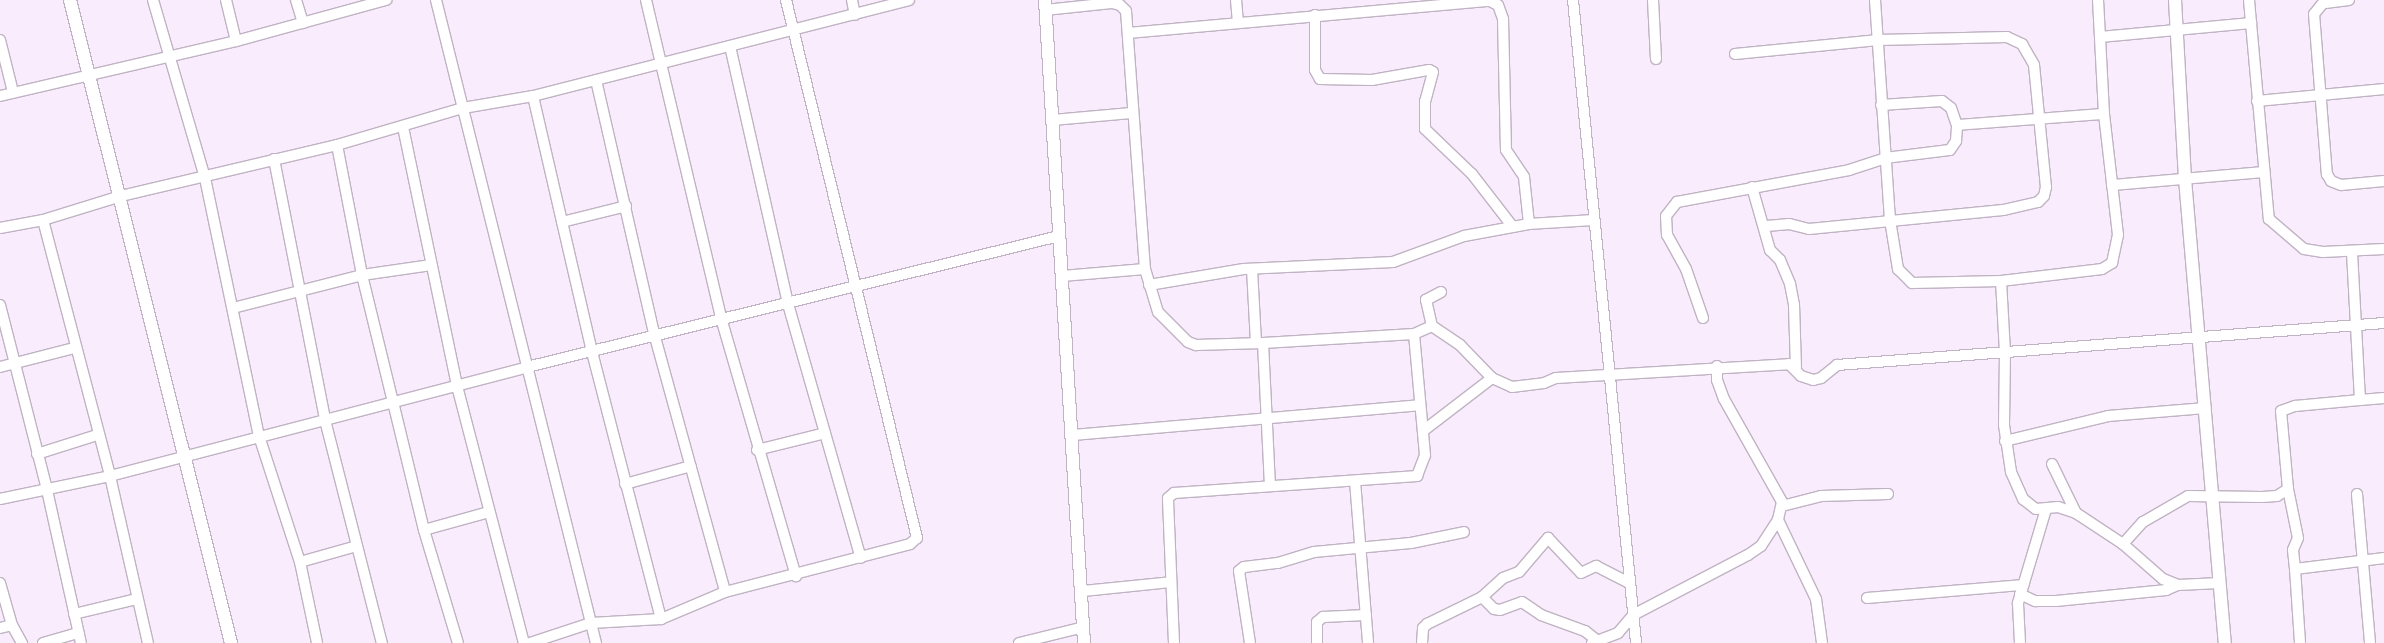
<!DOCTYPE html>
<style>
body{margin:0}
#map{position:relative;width:2384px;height:643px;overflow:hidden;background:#f9ecfd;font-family:"Golos Text",sans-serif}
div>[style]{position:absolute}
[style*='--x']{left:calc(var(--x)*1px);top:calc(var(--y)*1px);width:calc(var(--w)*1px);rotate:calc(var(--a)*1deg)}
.roads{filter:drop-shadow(1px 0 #c0b3c3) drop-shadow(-1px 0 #c0b3c3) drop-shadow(0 1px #c0b3c3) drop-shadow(0 -1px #c0b3c3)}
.minor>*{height:10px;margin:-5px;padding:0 5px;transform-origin:5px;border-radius:5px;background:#fff}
.tertiary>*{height:12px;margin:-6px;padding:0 6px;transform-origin:6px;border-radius:6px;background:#fff}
span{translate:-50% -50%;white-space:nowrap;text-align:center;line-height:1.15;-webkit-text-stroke:4px #fff;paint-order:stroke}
</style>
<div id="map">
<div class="roads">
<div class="minor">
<div style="--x:153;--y:0;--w:185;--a:73.7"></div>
<div style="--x:205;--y:178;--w:264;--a:78.2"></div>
<div style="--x:259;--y:436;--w:133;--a:72"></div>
<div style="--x:300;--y:562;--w:83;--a:78.1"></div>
<div style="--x:226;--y:0;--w:42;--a:76.3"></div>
<div style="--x:296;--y:0;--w:24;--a:73"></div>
<div style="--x:436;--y:0;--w:663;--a:76.03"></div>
<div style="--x:646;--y:0;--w:327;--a:76.7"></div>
<div style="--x:721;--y:318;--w:269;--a:73.8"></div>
<div style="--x:852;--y:0;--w:15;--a:79"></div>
<div style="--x:1236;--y:0;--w:21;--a:85"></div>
<div style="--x:1573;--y:0;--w:646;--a:84.4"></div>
<div style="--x:1653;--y:0;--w:59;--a:87.1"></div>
<div style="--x:1875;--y:0;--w:221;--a:86.1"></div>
<div style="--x:1890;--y:220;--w:50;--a:80.7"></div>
<div style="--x:1898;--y:269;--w:20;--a:45"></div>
<div style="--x:1912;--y:283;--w:89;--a:-1.3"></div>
<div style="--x:2001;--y:281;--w:102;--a:-6.8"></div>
<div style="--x:2102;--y:269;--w:12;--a:-31"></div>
<div style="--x:2112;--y:263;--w:29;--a:-78"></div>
<div style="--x:2118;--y:235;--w:122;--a:-96.6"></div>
<div style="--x:2104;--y:114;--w:114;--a:-93"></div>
<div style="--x:2249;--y:0;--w:23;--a:85"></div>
<div style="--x:2349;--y:0;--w:26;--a:173"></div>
<div style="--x:2323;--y:3;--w:14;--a:129"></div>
<div style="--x:2314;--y:14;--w:161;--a:85.4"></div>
<div style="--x:2327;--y:174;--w:8;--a:60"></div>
<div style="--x:2331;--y:181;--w:11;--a:22"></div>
<div style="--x:2341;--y:185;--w:43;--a:-5.3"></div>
<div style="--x:1045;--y:10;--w:67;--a:-6"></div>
<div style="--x:1112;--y:3;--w:8;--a:14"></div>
<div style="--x:1120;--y:5;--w:8;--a:45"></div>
<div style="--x:1126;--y:11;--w:259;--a:85.8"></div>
<div style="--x:1145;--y:269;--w:45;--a:73.2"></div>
<div style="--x:1158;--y:312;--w:42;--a:45"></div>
<div style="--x:1188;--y:342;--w:9;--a:21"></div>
<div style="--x:1196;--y:345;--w:67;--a:-1.7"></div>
<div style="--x:1263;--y:343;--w:151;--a:-3.4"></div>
<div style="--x:1414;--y:334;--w:20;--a:-24"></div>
<div style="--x:1432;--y:326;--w:27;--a:-103"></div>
<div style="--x:1426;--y:300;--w:17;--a:-28"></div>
<div style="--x:1315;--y:15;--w:55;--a:90"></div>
<div style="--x:1315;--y:70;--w:10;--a:61"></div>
<div style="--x:1320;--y:79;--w:52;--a:1.1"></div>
<div style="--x:1372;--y:80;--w:58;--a:-10"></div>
<div style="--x:1429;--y:70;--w:4;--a:27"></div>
<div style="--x:1433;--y:72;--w:30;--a:105"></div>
<div style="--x:1425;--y:101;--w:28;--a:90"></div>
<div style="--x:1425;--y:129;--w:65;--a:43.8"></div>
<div style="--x:1472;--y:174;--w:67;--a:52.3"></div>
<div style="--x:1128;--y:33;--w:363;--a:-5.1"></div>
<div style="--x:1490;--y:1;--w:9;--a:27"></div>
<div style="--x:1498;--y:5;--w:15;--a:70"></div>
<div style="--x:1503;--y:19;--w:131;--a:88.7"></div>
<div style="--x:1506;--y:150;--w:32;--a:56"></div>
<div style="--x:1524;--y:177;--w:47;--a:83.9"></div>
<div style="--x:2100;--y:37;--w:152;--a:-5.3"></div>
<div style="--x:2251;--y:23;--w:197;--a:84.8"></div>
<div style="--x:2269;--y:219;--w:46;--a:40.6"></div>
<div style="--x:2304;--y:249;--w:19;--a:9"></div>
<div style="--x:2323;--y:252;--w:61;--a:-2.8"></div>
<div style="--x:0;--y:40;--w:54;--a:76"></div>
<div style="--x:730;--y:46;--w:264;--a:77.3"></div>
<div style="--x:788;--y:304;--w:264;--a:74"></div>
<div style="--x:1735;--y:54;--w:144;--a:-5.6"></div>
<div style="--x:1878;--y:40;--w:129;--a:-1.3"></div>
<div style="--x:2007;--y:37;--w:17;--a:25"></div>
<div style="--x:2022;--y:44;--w:24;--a:60"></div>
<div style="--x:2034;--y:65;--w:123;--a:84.4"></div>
<div style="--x:2046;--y:187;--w:9;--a:103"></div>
<div style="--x:2044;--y:196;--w:8;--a:135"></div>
<div style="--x:2038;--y:202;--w:36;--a:167"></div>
<div style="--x:2003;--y:210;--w:195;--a:174.4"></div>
<div style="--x:1809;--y:229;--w:21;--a:-166"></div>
<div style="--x:1789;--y:224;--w:25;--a:175"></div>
<div style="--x:596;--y:80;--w:264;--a:77.1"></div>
<div style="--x:655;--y:337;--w:264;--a:74.6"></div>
<div style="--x:0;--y:96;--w:242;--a:-13.1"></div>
<div style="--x:236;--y:41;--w:156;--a:-15.3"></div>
<div style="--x:533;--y:96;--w:263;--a:77"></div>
<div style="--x:592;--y:352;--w:276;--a:75.5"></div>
<div style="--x:2257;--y:101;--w:128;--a:-5.4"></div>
<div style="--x:1881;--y:105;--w:61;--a:-3.8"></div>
<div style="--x:1942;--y:101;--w:11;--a:38"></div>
<div style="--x:1951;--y:108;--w:18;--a:71"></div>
<div style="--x:1052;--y:120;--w:80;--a:-5"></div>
<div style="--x:403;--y:127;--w:265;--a:78.2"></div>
<div style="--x:457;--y:386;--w:266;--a:75.4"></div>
<div style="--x:337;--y:145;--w:132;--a:79.1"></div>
<div style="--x:362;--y:275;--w:131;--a:76.3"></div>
<div style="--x:393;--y:402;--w:132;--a:76.4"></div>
<div style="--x:424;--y:530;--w:118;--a:73.3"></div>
<div style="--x:274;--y:159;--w:266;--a:78.9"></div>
<div style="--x:325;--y:420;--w:230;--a:75.7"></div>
<div style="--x:2112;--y:185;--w:153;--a:-4.9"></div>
<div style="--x:1752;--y:187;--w:66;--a:74.1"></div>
<div style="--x:1770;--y:250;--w:14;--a:45"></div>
<div style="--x:1780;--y:260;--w:26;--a:67"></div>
<div style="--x:1790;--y:284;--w:21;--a:79"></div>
<div style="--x:1794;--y:305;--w:62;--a:88.2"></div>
<div style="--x:43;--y:220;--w:265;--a:75.3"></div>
<div style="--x:110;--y:476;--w:171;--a:77.2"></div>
<div style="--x:562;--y:222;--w:66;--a:-14"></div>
<div style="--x:0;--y:228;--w:44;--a:-10.5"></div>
<div style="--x:43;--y:220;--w:82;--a:-17.1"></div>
<div style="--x:121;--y:196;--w:222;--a:-13.3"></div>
<div style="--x:337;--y:145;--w:131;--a:-16.4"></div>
<div style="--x:463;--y:108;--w:71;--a:-9.7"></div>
<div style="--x:533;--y:96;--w:388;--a:-14.3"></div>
<div style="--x:1252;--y:269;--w:74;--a:86.9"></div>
<div style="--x:1062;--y:276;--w:83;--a:-4.8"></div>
<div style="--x:2001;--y:281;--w:72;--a:86.8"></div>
<div style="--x:2005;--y:353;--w:72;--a:90.8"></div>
<div style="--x:2004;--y:425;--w:48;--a:81.5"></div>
<div style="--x:2011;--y:472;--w:30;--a:66"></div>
<div style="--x:2023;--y:499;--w:16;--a:38"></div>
<div style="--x:2036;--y:509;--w:22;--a:-5"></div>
<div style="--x:2058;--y:507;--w:19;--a:18"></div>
<div style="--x:2076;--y:513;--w:56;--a:33.4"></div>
<div style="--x:2123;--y:544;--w:53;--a:41.2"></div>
<div style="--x:2163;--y:579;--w:16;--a:22"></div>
<div style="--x:2178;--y:585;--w:42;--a:-2.7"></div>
<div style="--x:1149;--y:285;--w:96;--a:-9.6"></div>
<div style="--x:1244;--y:269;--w:149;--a:-2.7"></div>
<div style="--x:1393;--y:262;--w:76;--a:-20.1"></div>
<div style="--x:1464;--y:236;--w:66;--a:-10.5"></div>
<div style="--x:1529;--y:224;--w:64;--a:-3.6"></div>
<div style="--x:0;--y:305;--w:191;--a:75.7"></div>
<div style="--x:47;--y:490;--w:157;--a:77.5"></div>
<div style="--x:233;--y:308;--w:133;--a:-14.3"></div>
<div style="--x:362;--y:275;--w:70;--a:-8.2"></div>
<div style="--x:1703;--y:318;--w:52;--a:-109.1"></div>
<div style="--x:1686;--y:269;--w:39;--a:-119"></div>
<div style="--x:1667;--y:235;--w:19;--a:-93"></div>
<div style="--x:1666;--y:216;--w:18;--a:-52"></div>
<div style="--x:1677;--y:202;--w:175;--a:-10.5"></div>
<div style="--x:1849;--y:170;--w:38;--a:-18"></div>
<div style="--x:1885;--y:158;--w:65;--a:-7"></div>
<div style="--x:1950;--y:150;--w:11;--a:-56"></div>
<div style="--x:1956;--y:141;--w:16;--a:-86"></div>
<div style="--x:1957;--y:125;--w:147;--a:-4.3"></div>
<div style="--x:1432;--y:326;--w:34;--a:34"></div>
<div style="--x:1460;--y:345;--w:46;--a:45.9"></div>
<div style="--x:1492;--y:378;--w:22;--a:24"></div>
<div style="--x:1512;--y:387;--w:32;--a:-7"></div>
<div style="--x:1544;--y:383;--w:13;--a:-23"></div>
<div style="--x:1556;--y:378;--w:233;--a:-3.4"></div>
<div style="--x:1789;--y:364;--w:17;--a:45"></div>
<div style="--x:1801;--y:376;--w:13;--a:18"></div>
<div style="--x:1813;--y:380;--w:8;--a:-14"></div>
<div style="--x:1821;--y:378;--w:21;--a:-39"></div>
<div style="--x:1837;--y:365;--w:549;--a:-4.39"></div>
<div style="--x:1263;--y:343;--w:143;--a:87.2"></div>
<div style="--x:1717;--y:366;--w:14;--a:90"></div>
<div style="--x:1717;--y:380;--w:20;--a:70"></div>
<div style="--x:1724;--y:399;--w:118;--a:60.6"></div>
<div style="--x:1782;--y:502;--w:18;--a:103"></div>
<div style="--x:1778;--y:520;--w:88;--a:64.3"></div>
<div style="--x:1816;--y:599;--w:44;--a:82.2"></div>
<div style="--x:0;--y:367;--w:76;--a:-14.4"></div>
<div style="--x:2360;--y:400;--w:24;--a:-5"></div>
<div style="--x:1423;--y:431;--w:87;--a:-37.5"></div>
<div style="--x:1072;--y:435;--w:349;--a:-4.9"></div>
<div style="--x:2005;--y:441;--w:106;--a:-13.6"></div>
<div style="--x:2108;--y:416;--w:98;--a:-4.7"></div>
<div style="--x:757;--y:450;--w:70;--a:-14"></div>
<div style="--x:37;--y:454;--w:63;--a:-17.6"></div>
<div style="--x:2052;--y:464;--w:55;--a:63.9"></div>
<div style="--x:1355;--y:481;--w:163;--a:85.4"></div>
<div style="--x:625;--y:484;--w:68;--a:-15.3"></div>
<div style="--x:2288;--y:489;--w:50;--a:78.5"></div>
<div style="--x:2298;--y:538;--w:13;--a:113"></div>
<div style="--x:2293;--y:550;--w:19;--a:84"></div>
<div style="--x:2295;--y:569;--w:90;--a:-7"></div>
<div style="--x:2357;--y:494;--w:150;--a:85"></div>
<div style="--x:0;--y:499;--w:112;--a:-11.8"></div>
<div style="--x:110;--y:476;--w:431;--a:-14.6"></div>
<div style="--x:527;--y:367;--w:548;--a:-13.83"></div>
<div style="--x:1782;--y:506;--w:40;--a:-14.4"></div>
<div style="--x:1821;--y:496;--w:67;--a:-1.7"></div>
<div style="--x:424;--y:530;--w:67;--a:-15.5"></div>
<div style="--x:2123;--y:544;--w:30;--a:-48"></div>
<div style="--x:2143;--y:522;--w:52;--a:-30"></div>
<div style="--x:2188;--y:496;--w:74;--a:0.8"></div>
<div style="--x:2262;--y:497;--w:15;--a:-4"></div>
<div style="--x:2277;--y:496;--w:13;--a:-32"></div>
<div style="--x:2288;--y:489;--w:78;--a:-95.1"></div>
<div style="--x:2281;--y:411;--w:15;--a:-20"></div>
<div style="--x:2295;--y:406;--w:65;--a:-5.3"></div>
<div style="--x:2360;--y:400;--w:149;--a:-93.1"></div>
<div style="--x:300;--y:562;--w:59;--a:-15.7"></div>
<div style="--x:2295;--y:569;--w:74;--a:86.1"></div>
<div style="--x:0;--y:583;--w:44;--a:74.1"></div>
<div style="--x:12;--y:625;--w:21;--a:61"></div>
<div style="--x:1083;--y:591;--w:88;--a:-5.8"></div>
<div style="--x:2020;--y:594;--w:17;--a:25"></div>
<div style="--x:2035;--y:601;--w:21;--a:0"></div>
<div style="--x:2056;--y:601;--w:111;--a:-5.7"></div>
<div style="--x:2166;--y:590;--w:13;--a:-23"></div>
<div style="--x:1482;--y:597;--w:17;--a:45"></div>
<div style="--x:1494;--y:609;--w:6;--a:9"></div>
<div style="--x:1500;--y:610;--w:23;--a:-20"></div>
<div style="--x:1522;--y:602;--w:23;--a:34"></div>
<div style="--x:1541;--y:615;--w:47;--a:20"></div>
<div style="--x:1585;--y:631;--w:16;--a:38"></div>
<div style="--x:1867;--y:598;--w:157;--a:-4.8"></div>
<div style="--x:74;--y:614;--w:65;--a:-13.4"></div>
<div style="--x:0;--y:628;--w:12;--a:-14"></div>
<div style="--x:43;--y:643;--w:37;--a:-16"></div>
<div style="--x:530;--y:643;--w:64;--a:-18.2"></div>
<div style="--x:591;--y:623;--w:70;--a:-3.3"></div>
<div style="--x:661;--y:619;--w:69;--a:-22.9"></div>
<div style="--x:725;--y:592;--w:191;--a:-14.5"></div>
<div style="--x:910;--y:544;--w:9;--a:-41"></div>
<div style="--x:917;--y:538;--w:554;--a:-103.68"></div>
<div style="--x:1019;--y:643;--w:67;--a:-13.8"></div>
<div style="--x:1174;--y:643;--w:145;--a:-92.4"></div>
<div style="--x:1168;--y:498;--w:8;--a:-40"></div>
<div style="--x:1174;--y:493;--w:244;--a:-4"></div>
<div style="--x:1417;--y:476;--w:22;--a:-69"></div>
<div style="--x:1425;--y:455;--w:121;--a:-95.2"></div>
<div style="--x:1250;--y:643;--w:73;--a:-98.7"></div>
<div style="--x:1239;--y:571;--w:6;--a:-39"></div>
<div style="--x:1244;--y:567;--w:34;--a:-7"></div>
<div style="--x:1278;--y:563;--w:38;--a:-17"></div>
<div style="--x:1314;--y:552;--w:97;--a:-5.3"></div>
<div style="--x:1411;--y:543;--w:54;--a:-11.7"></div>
<div style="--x:1317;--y:643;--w:21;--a:-90"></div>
<div style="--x:1317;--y:622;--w:8;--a:-40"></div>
<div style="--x:1323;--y:617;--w:43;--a:-2.7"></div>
<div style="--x:1422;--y:643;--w:15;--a:-86"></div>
<div style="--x:1423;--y:628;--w:6;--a:-45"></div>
<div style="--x:1427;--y:624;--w:61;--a:-26.1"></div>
<div style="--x:1482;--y:597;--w:28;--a:-42"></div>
<div style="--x:1503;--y:578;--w:17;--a:-21"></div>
<div style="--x:1519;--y:572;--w:45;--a:-49.5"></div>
<div style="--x:1548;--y:538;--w:48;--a:46.7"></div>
<div style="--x:1581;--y:573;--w:17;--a:-25"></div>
<div style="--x:1596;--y:566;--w:38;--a:27"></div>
<div style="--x:1592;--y:643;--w:28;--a:-21"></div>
<div style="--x:1618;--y:633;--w:23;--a:-50"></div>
<div style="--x:1633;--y:615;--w:130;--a:-27.6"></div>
<div style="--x:1748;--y:555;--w:16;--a:-35"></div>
<div style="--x:1761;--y:546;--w:31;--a:-57"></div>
<div style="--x:2020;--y:643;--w:40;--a:-92.9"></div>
<div style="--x:2018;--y:603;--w:98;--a:-73.4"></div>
</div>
<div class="tertiary">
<div style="--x:70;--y:0;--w:663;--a:75.94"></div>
<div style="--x:1045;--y:0;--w:644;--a:86.53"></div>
<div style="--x:2175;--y:0;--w:179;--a:86.8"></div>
<div style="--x:2185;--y:179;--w:466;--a:85.1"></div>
</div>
</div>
</div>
